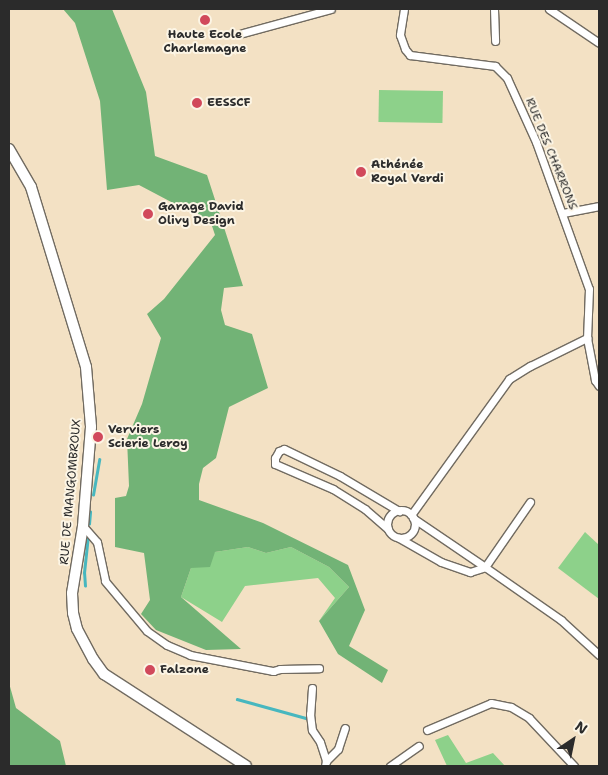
<!DOCTYPE html>
<meta charset="utf-8">
<style>
body{margin:0}
#map{position:relative;width:608px;height:775px;overflow:hidden;background:#f3e1c4;font-family:"Shantell Sans",sans-serif}
div>[style]{position:absolute}
[style*='--x']{left:calc(var(--x)*1px);top:calc(var(--y)*1px);width:calc(var(--w)*1px);rotate:calc(var(--a)*1deg)}
.green>*{inset:0;background:#8dd18a;transform-origin:0 0}
.forest>*{inset:0;background:#72b376}
.stream>*{height:2.5px;margin:-1.25px;padding:0 1.25px;transform-origin:1.25px;border-radius:1.25px;background:#47b7bf}
.roads{filter:drop-shadow(1px 0 #716b61) drop-shadow(-1px 0 #716b61) drop-shadow(0 1px #716b61) drop-shadow(0 -1px #716b61)}
.street>*{height:7px;margin:-3.5px;padding:0 3.5px;transform-origin:3.5px;border-radius:3.5px;background:#fff}
.street>.ring{margin:-3.5px;padding:0;box-sizing:content-box;background:none;border:7px solid #fff;border-radius:50%}
.secondary>*{height:10px;margin:-5px;padding:0 5px;transform-origin:5px;border-radius:5px;background:#fff}
.dots>*{width:14px;height:14px;translate:-50% -50%;box-sizing:border-box;border:2px solid #fcf5e5;border-radius:50%}
span{translate:-50% -50%;white-space:nowrap;text-align:center;line-height:1.15;-webkit-text-stroke:4px #fcf5e5;paint-order:stroke}
.poi-label{font-size:12px;color:#2b2b2b;font-weight:700}
.left{translate:0 -50%;text-align:left}
.street-label{font-size:12px;color:#2b2b2b}
.frame{position:absolute;inset:0;border:10px solid #2b2b2b;pointer-events:none}
.north{position:absolute;left:548px;top:715px;width:50px;height:50px;-webkit-text-stroke:4px #fcf5e5;paint-order:stroke;rotate:34deg;font-size:14px;font-weight:700;line-height:20px;text-align:center;color:#2b2b2b}
.north::after{content:'';display:block;margin:auto;width:18px;height:22px;background:#2b2b2b;clip-path:polygon(50% 0,100% 100%,50% 72%,0 100%)}
</style>
<div id="map">
<div class="green">
<div style="left:379px;top:90px;width:64px;height:32px;rotate:1deg"></div>
<div style="clip-path:polygon(585px 532px,599px 545px,599px 599px,558px 568px)"></div>
<div style="clip-path:polygon(248px 547px,266px 553px,291px 547px,329px 567px,349px 587px,319px 621px,335px 598px,318px 578px,245px 586px,222px 622px,181px 597px,191px 568px,215px 552px)"></div>
<div style="clip-path:polygon(448px 735px,466px 763px,493px 753px,505px 766px,447px 766px,435px 740px)"></div>
</div>
<div class="forest">
<div style="clip-path:polygon(63px 9px,112px 9px,146px 92px,155px 156px,207px 175px,243px 286px,224px 288px,221px 310px,225px 325px,252px 334px,268px 388px,229px 407px,216px 458px,203px 468px,199px 484px,199px 500px,263px 523px,348px 565px,365px 610px,349px 646px,388px 670px,382px 683px,338px 654px,319px 621px,349px 587px,329px 567px,291px 547px,266px 553px,248px 547px,215px 552px,210px 567px,191px 568px,181px 597px,241px 649px,206px 650px,156px 630px,141px 614px,150px 600px,144px 553px,115px 547px,115px 498px,126px 496px,129px 486px,127px 439px,142px 404px,161px 338px,147px 314px,164px 299px,215px 235px,211px 223px,139px 185px,107px 190px,100px 101px,75px 23px)"></div>
<div style="clip-path:polygon(9px 683px,16px 708px,60px 741px,66px 766px,9px 766px)"></div>
</div>
<div class="stream">
<div style="--x:93;--y:495;--w:36;--a:-80"></div>
<div style="--x:89;--y:524;--w:12;--a:-85"></div>
<div style="--x:85;--y:586;--w:13;--a:-94"></div>
<div style="--x:84;--y:573;--w:36;--a:-84"></div>
<div style="--x:237;--y:699;--w:72;--a:15.4"></div>
</div>
<div class="roads">
<div class="street">
<div style="--x:404;--y:9;--w:26;--a:99"></div>
<div style="--x:400;--y:35;--w:15;--a:70"></div>
<div style="--x:405;--y:49;--w:8;--a:50"></div>
<div style="--x:410;--y:55;--w:86;--a:7.4"></div>
<div style="--x:495;--y:66;--w:17;--a:45"></div>
<div style="--x:507;--y:78;--w:70;--a:65.6"></div>
<div style="--x:536;--y:142;--w:156;--a:70.2"></div>
<div style="--x:589;--y:289;--w:49;--a:92.3"></div>
<div style="--x:587;--y:338;--w:43;--a:79.2"></div>
<div style="--x:595;--y:380;--w:7;--a:56"></div>
<div style="--x:494;--y:9;--w:32;--a:88"></div>
<div style="--x:549;--y:9;--w:60;--a:34.2"></div>
<div style="--x:243;--y:33;--w:91;--a:-15.3"></div>
<div style="--x:563;--y:213;--w:37;--a:-11"></div>
<div style="--x:530;--y:502;--w:79;--a:124.7"></div>
<div style="--x:485;--y:567;--w:93;--a:34.9"></div>
<div style="--x:561;--y:620;--w:52;--a:42.6"></div>
<div class="ring" style="left:387px;top:510px;width:21px;height:21px"></div>
<div style="--x:411;--y:515;--w:168;--a:-54.2"></div>
<div style="--x:509;--y:379;--w:25;--a:-32"></div>
<div style="--x:530;--y:366;--w:64;--a:-26.2"></div>
<div style="--x:83;--y:526;--w:21;--a:49"></div>
<div style="--x:97;--y:542;--w:40;--a:78"></div>
<div style="--x:105;--y:581;--w:65;--a:50"></div>
<div style="--x:147;--y:631;--w:24;--a:35"></div>
<div style="--x:167;--y:645;--w:25;--a:23"></div>
<div style="--x:190;--y:655;--w:85;--a:10.9"></div>
<div style="--x:273;--y:671;--w:7;--a:-16"></div>
<div style="--x:280;--y:669;--w:39;--a:-1"></div>
<div style="--x:388;--y:529;--w:30;--a:-139"></div>
<div style="--x:365;--y:509;--w:38;--a:-148"></div>
<div style="--x:333;--y:489;--w:63;--a:-156.7"></div>
<div style="--x:275;--y:464;--w:6;--a:-90"></div>
<div style="--x:275;--y:458;--w:8;--a:-60"></div>
<div style="--x:279;--y:451;--w:5;--a:-22"></div>
<div style="--x:284;--y:449;--w:62;--a:25.7"></div>
<div style="--x:340;--y:476;--w:69;--a:30.7"></div>
<div style="--x:399;--y:538;--w:48;--a:29.7"></div>
<div style="--x:441;--y:562;--w:31;--a:19"></div>
<div style="--x:470;--y:572;--w:16;--a:-18"></div>
<div style="--x:485;--y:567;--w:87;--a:-145.8"></div>
<div style="--x:312;--y:688;--w:26;--a:94"></div>
<div style="--x:310;--y:714;--w:16;--a:83"></div>
<div style="--x:312;--y:730;--w:14;--a:56"></div>
<div style="--x:320;--y:742;--w:20;--a:72"></div>
<div style="--x:427;--y:730;--w:69;--a:-22.9"></div>
<div style="--x:491;--y:703;--w:20;--a:11"></div>
<div style="--x:511;--y:707;--w:21;--a:31"></div>
<div style="--x:529;--y:718;--w:66;--a:46.8"></div>
<div style="--x:325;--y:766;--w:5;--a:-79"></div>
<div style="--x:326;--y:761;--w:17;--a:-45"></div>
<div style="--x:338;--y:749;--w:22;--a:-72"></div>
<div style="--x:390;--y:766;--w:35;--a:-35"></div>
</div>
<div class="secondary">
<div style="--x:9;--y:149;--w:44;--a:59.9"></div>
<div style="--x:31;--y:187;--w:188;--a:73"></div>
<div style="--x:86;--y:367;--w:60;--a:85.2"></div>
<div style="--x:91;--y:427;--w:99;--a:94.6"></div>
<div style="--x:83;--y:526;--w:68;--a:99.3"></div>
<div style="--x:72;--y:593;--w:20;--a:87"></div>
<div style="--x:73;--y:613;--w:16;--a:76"></div>
<div style="--x:77;--y:629;--w:34;--a:62"></div>
<div style="--x:93;--y:659;--w:19;--a:54"></div>
<div style="--x:104;--y:674;--w:169;--a:32.9"></div>
</div>
</div>
<div class="dots">
<div style="left:205px;top:20px;background:#d1495b"></div>
<div style="left:197px;top:103px;background:#d1495b"></div>
<div style="left:361px;top:172px;background:#d1495b"></div>
<div style="left:148px;top:214px;background:#d1495b"></div>
<div style="left:98px;top:437px;background:#d1495b"></div>
<div style="left:150px;top:670px;background:#d1495b"></div>
</div>
<div class="poi-label">
<span style="left:205px;top:42px">Haute Ecole<br>Charlemagne</span>
<span class="left" style="left:207px;top:103px">EESSCF</span>
<span class="left" style="left:371px;top:172px">Athénée<br>Royal Verdi</span>
<span class="left" style="left:158px;top:214px">Garage David<br>Olivy Design</span>
<span class="left" style="left:108px;top:437px">Verviers<br>Scierie Leroy</span>
<span class="left" style="left:160px;top:670px">Falzone</span>
</div>
<div class="street-label">
<span style="left:551px;top:154px;rotate:68deg">RUE DES CHARRONS</span>
<span style="left:71px;top:492px;rotate:-85deg">RUE DE MANGOMBROUX</span>
</div>
<div class="frame"></div>
<div class="north">N</div>
</div>
